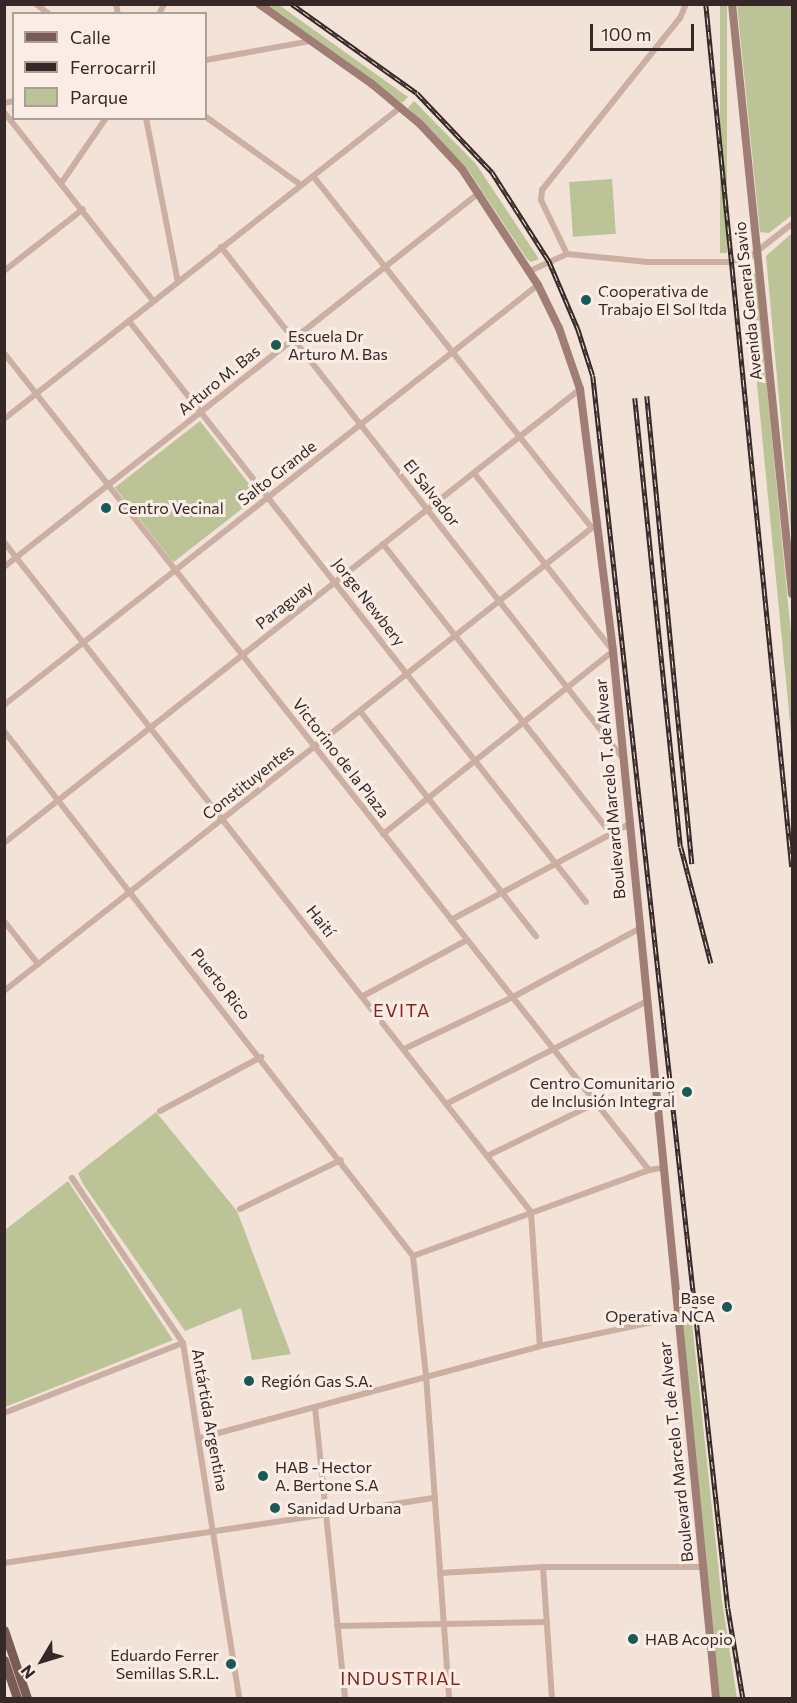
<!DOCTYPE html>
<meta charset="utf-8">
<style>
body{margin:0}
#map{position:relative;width:797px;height:1703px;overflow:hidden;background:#f3e2d8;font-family:Commissioner,sans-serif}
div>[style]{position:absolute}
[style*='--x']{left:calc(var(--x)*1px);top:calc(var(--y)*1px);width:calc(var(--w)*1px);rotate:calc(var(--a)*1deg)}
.green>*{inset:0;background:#bbc397;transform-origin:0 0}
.street>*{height:6px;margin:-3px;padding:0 3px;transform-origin:3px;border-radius:3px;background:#ccafa3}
.secondary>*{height:8px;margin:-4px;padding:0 4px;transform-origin:4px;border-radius:4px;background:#a07d75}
.primary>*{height:9px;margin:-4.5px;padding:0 4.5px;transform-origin:4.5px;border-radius:4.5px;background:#7a5c56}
.rail>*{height:4.5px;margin-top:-2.25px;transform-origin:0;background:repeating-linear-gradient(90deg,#faede5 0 7px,#362826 0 14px);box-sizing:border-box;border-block:2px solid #362826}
.dots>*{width:16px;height:16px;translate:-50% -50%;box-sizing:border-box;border:3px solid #faede5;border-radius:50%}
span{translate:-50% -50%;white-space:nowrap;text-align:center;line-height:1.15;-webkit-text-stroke:6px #faede5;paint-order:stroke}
.poi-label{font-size:16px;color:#362826}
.left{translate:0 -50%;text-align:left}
.right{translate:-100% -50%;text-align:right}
.street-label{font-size:16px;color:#362826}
.neighbourhood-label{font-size:18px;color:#8b2219;letter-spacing:1.5px}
.frame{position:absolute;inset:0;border:6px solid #362826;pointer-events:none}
.legend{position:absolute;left:12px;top:12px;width:195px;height:108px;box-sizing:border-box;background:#faede5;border:2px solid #ac9e99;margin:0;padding:8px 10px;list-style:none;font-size:18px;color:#362826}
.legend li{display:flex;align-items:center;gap:12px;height:30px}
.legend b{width:30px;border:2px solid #ac9e99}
.north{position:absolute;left:12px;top:1631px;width:60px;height:60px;-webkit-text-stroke:4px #faede5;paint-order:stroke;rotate:232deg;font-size:16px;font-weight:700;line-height:24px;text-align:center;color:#362826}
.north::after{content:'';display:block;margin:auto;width:21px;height:27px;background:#362826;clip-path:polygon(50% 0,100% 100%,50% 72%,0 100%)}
.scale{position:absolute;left:590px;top:24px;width:104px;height:27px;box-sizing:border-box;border:3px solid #362826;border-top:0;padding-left:8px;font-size:18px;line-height:21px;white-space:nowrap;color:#362826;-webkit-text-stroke:4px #faede5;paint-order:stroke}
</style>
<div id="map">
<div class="green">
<div style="clip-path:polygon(266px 5px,279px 5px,408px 97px,402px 103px)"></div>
<div style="left:720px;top:5px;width:7px;height:248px"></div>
<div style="clip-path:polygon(737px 5px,792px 5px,792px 215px,769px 233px,760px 232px)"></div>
<div style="clip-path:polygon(414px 101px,476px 164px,539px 259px,531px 262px,527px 259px,466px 167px,408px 108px)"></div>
<div style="left:612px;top:179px;width:55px;height:43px;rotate:86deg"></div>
<div style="clip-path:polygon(792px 233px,792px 543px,766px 256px)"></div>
<div style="clip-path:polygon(746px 271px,756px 274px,792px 644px,792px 743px)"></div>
<div style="left:200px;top:421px;width:95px;height:108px;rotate:52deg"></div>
<div style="clip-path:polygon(156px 1112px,237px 1211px,291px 1354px,252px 1360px,241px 1308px,185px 1331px,83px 1184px,78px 1173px)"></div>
<div style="clip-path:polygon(68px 1181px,173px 1340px,5px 1407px,5px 1230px)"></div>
<div style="clip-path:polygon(680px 1314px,691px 1314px,722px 1601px,737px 1698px,720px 1698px)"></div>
</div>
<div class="street">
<div style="--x:36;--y:4;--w:16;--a:38"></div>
<div style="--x:116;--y:4;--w:10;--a:79"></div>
<div style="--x:159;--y:14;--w:11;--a:-63"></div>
<div style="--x:206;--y:60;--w:107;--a:-10.3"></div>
<div style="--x:4;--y:103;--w:10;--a:-11"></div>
<div style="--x:4;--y:112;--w:241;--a:51.7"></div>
<div style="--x:206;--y:117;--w:117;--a:35.6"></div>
<div style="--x:146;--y:118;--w:167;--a:79"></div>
<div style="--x:313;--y:176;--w:449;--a:51.6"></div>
<div style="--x:62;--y:182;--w:78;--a:-55.5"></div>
<div style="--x:221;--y:247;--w:647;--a:51.84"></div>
<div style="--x:567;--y:254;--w:60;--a:-115.7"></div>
<div style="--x:541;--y:200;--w:10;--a:-84"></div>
<div style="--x:542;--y:190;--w:221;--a:-51.3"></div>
<div style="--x:680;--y:18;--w:15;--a:-67"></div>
<div style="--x:4;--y:271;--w:100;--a:-38.1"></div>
<div style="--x:530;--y:271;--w:41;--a:-24.7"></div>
<div style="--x:567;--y:254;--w:81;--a:5.6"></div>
<div style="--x:648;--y:262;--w:84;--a:0"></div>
<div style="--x:732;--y:262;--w:20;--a:-18"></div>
<div style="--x:751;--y:256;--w:52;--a:-38"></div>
<div style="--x:129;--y:321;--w:739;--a:51.81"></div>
<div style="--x:4;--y:353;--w:1041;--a:51.71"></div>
<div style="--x:649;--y:1170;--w:12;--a:-9"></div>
<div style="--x:4;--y:419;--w:505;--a:-38.16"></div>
<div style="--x:4;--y:542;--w:852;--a:51.81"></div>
<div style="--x:531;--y:1212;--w:134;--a:86.2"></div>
<div style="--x:383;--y:544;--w:369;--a:51.8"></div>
<div style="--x:4;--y:567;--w:605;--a:-38.22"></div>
<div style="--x:4;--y:705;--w:679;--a:-38.19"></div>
<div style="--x:360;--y:711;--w:286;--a:52"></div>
<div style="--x:4;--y:731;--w:666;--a:52.08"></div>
<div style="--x:413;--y:1256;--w:120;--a:83.8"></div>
<div style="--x:426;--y:1375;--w:324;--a:85.9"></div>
<div style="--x:383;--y:834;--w:294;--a:-38.5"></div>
<div style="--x:613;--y:651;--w:226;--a:-128"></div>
<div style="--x:4;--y:843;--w:733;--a:-38.24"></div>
<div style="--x:451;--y:920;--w:202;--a:-28.3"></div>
<div style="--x:4;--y:921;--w:55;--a:51.7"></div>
<div style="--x:4;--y:991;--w:748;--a:-38.22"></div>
<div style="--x:363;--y:996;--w:118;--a:-28.3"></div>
<div style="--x:404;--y:1049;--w:121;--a:-25.5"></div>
<div style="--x:513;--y:997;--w:141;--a:-28.4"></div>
<div style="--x:446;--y:1104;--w:224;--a:-27.1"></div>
<div style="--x:160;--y:1111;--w:115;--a:-28.1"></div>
<div style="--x:487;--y:1156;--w:121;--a:-25.9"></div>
<div style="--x:72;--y:1178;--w:199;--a:56.1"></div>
<div style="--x:183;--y:1343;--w:359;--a:81"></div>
<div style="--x:240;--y:1209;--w:112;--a:-25.9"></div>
<div style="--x:413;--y:1256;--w:251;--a:-20"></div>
<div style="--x:315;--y:1407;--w:293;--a:84.1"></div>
<div style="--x:4;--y:1413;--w:192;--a:-21.4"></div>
<div style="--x:200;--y:1438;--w:352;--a:-15.1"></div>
<div style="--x:540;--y:1346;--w:139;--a:-12"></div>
<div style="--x:4;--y:1563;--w:436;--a:-8.6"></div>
<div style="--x:543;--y:1567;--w:131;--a:86.1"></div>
<div style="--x:440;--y:1573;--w:103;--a:-3.3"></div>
<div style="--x:543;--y:1567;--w:160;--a:0"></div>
<div style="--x:337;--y:1626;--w:210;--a:-1.1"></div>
</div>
<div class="secondary">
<div style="--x:259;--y:4;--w:138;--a:35.3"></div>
<div style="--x:372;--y:84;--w:62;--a:39.8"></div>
<div style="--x:420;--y:124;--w:62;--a:47"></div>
<div style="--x:462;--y:169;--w:139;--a:56.8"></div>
<div style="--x:538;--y:285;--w:48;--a:64"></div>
<div style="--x:559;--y:328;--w:65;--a:71"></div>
<div style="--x:580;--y:389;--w:264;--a:82.8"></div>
<div style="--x:613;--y:651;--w:1052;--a:84.38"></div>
<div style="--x:732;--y:4;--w:593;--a:84.19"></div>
</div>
<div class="primary">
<div style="--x:4;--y:1630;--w:72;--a:71.3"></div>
<div style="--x:4;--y:1660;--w:40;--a:71.1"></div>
</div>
<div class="rail">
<div style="--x:292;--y:4;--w:153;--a:35.5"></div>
<div style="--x:417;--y:93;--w:109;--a:46.5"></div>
<div style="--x:492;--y:172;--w:106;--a:57.4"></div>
<div style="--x:549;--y:261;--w:74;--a:66.9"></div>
<div style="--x:578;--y:329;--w:49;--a:72.3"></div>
<div style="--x:593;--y:376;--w:1239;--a:83.75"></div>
<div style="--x:728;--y:1608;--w:91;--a:80.5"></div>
<div style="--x:706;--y:4;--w:867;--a:84.31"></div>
<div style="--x:647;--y:396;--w:470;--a:84.5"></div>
<div style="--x:635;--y:398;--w:451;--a:84.2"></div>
<div style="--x:681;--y:847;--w:120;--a:75.5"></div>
</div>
<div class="dots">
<div style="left:586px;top:300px;background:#195b54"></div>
<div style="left:276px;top:345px;background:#195b54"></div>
<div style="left:106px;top:508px;background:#195b54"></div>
<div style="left:687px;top:1092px;background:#195b54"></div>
<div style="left:727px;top:1307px;background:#195b54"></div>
<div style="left:249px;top:1381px;background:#195b54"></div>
<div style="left:263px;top:1476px;background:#195b54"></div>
<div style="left:275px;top:1508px;background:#195b54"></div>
<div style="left:633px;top:1639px;background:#195b54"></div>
<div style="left:231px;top:1664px;background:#195b54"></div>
</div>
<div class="poi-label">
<span class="left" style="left:598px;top:300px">Cooperativa de<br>Trabajo El Sol ltda</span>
<span class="left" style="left:288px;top:345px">Escuela Dr<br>Arturo M. Bas</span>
<span class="left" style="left:118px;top:508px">Centro Vecinal</span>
<span class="right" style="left:675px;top:1092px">Centro Comunitario<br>de Inclusión Integral</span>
<span class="right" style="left:715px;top:1307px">Base<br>Operativa NCA</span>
<span class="left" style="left:261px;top:1381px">Región Gas S.A.</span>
<span class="left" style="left:275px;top:1476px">HAB - Hector<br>A. Bertone S.A</span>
<span class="left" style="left:287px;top:1508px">Sanidad Urbana</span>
<span class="left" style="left:645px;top:1639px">HAB Acopio</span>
<span class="right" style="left:219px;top:1664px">Eduardo Ferrer<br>Semillas S.R.L.</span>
</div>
<div class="street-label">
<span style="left:748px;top:301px;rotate:-96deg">Avenida General Savio</span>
<span style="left:219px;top:380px;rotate:-39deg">Arturo M. Bas</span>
<span style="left:277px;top:473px;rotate:-38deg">Salto Grande</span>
<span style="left:432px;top:493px;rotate:52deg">El Salvador</span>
<span style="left:369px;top:602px;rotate:52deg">Jorge Newbery</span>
<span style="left:284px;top:605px;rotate:-38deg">Paraguay</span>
<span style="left:341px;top:758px;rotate:52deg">Victorino de la Plaza</span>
<span style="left:248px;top:782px;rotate:-38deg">Constituyentes</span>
<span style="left:610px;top:789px;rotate:-95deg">Boulevard Marcelo T. de Alvear</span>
<span style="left:321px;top:921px;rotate:52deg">Haití</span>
<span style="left:221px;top:984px;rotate:52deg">Puerto Rico</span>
<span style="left:210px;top:1420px;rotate:80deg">Antártida Argentina</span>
<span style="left:676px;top:1452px;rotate:-96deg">Boulevard Marcelo T. de Alvear</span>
</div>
<div class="neighbourhood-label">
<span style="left:402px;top:1010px">EVITA</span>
<span style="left:401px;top:1678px">INDUSTRIAL</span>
</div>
<div class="frame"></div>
<ul class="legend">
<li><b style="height:8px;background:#7a5c56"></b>Calle</li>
<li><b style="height:8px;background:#362826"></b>Ferrocarril</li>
<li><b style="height:16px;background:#bbc397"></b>Parque</li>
</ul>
<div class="north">N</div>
<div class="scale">100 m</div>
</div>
